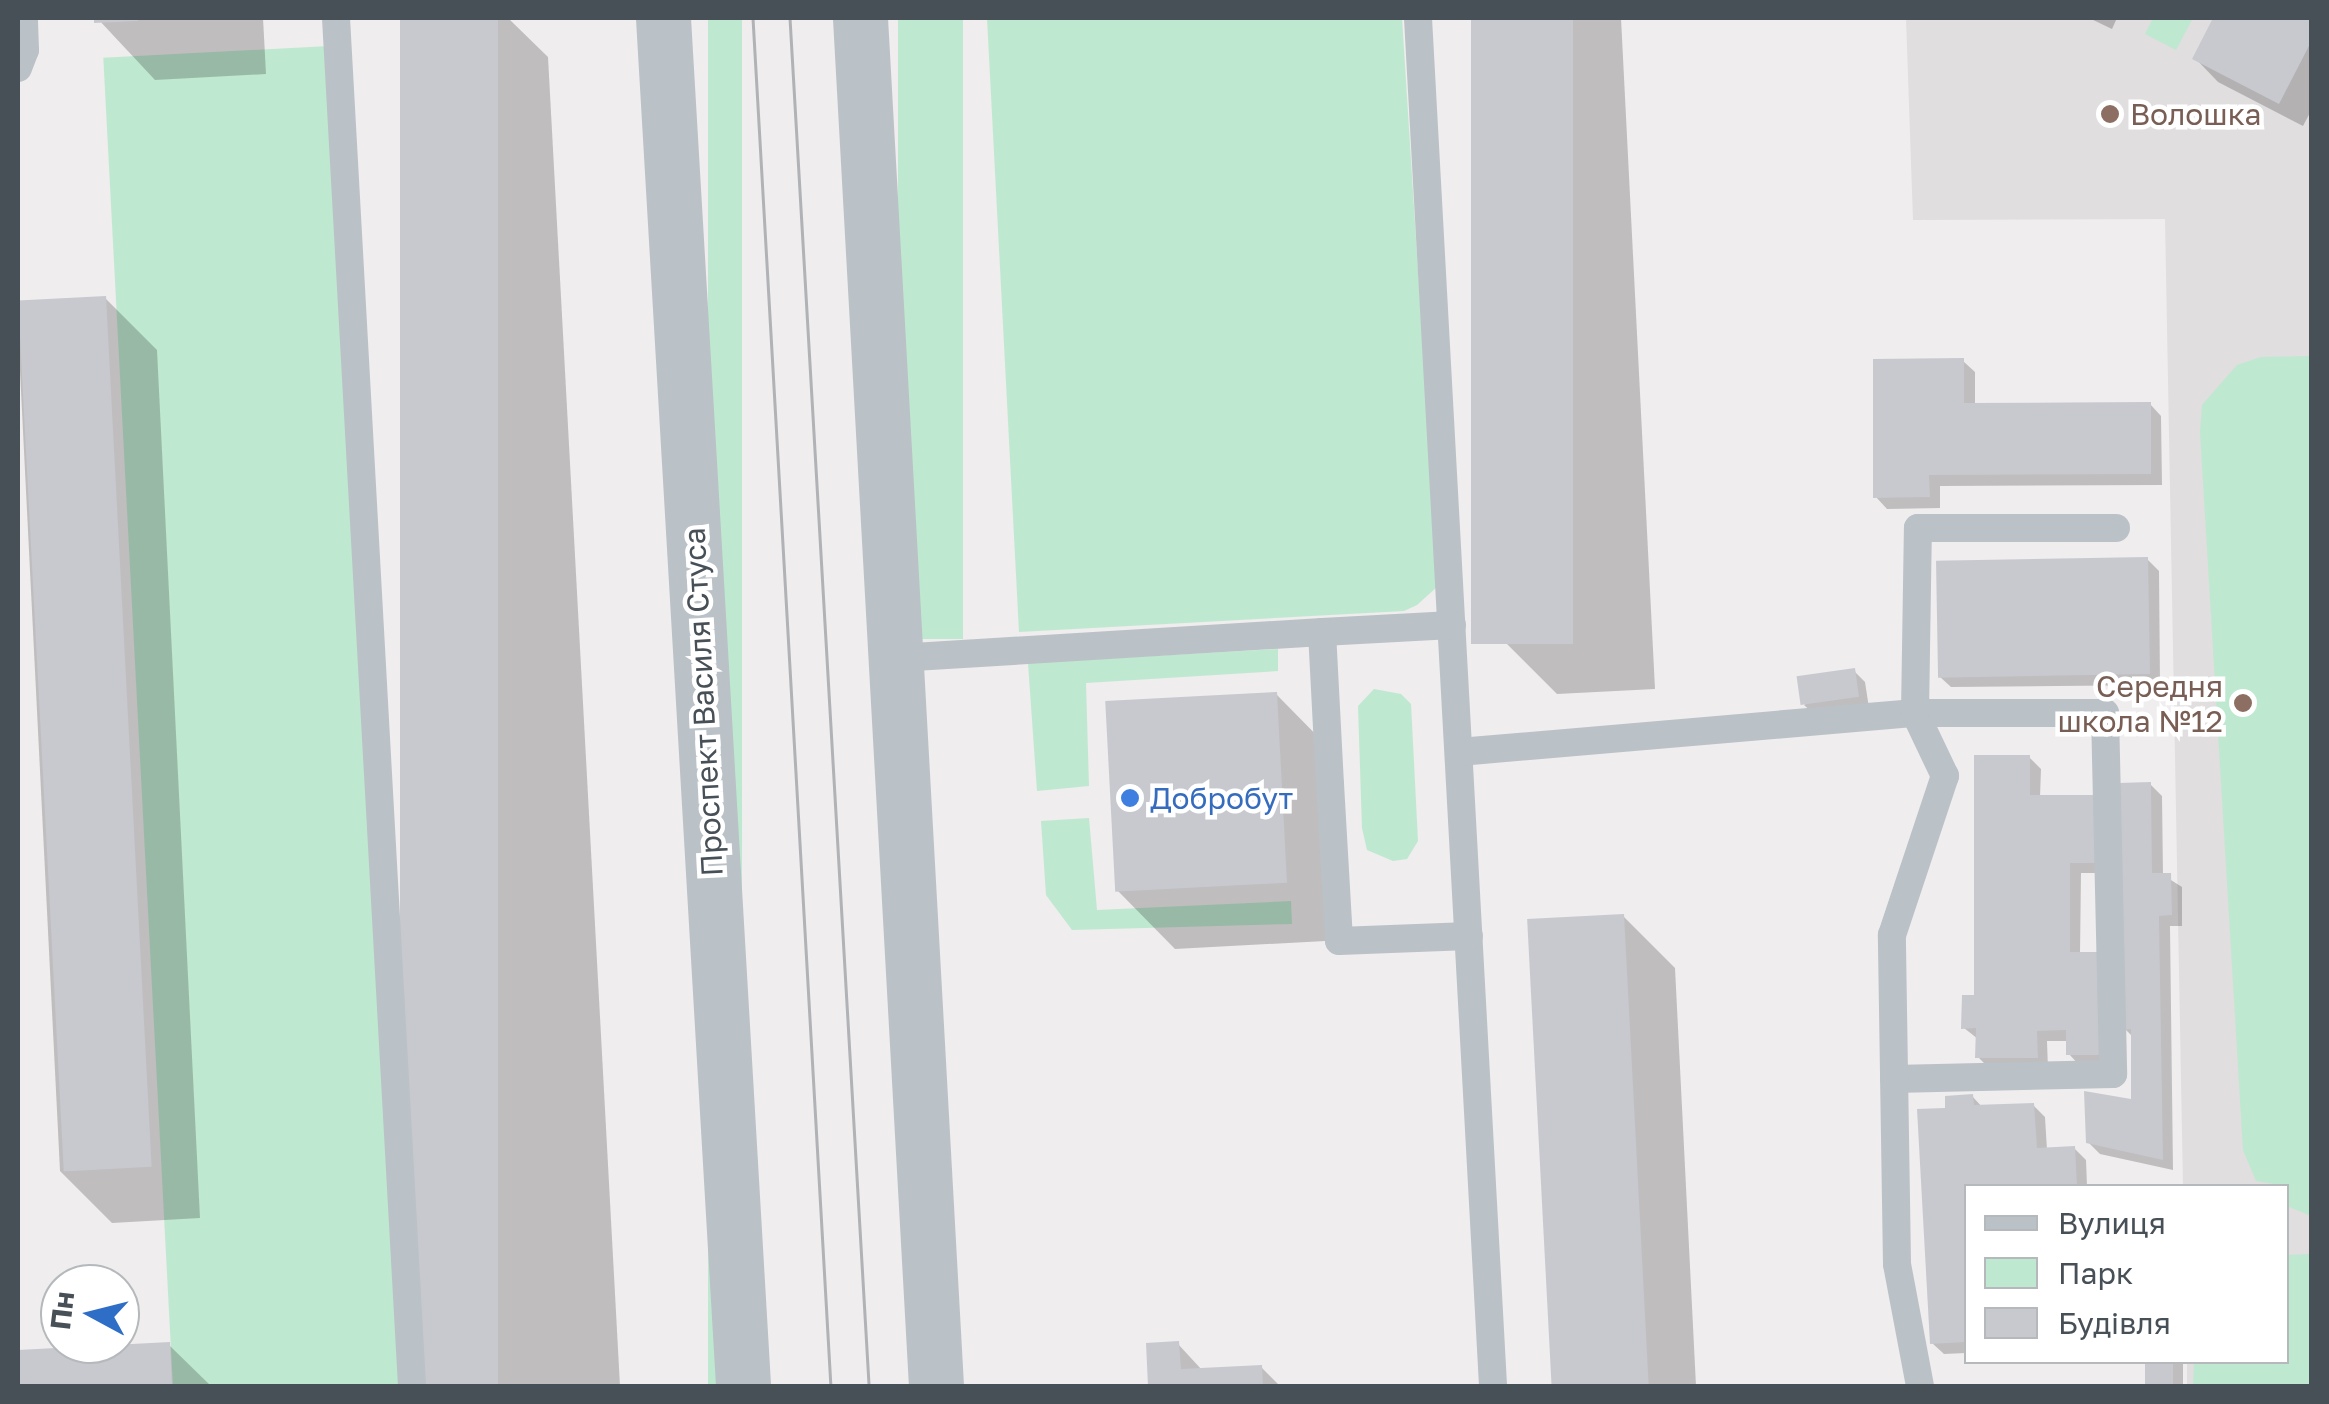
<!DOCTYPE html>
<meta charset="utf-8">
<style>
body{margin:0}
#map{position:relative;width:2329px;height:1404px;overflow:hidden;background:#efeded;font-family:"Golos Text",sans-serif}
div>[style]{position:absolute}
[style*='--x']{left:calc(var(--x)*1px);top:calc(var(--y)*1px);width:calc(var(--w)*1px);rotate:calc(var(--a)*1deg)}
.education>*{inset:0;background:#e0dede}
.green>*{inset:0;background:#bfe8d0;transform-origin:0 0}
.shadow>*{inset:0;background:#0003;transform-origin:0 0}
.building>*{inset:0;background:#c7c9cf;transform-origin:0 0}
.service>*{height:28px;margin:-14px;padding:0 14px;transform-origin:14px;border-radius:14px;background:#bac1c7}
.tertiary>*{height:55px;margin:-27.5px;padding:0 27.5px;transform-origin:27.5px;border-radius:27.5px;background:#bac1c7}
.tram>*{height:2.5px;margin:-1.25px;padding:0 1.25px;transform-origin:1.25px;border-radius:1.25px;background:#b0b2b6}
.dots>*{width:28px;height:28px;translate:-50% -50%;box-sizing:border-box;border:5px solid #fff;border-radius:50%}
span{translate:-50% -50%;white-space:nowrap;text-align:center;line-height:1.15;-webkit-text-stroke:9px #fff;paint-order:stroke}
.education-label{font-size:30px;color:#785e54}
.left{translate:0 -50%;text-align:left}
.right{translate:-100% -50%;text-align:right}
.street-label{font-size:30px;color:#474f57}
.shop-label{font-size:30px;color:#366cbe}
.frame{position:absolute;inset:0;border:20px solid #474f57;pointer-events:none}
.legend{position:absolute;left:1964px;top:1184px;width:325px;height:180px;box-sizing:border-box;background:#fff;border:2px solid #b5b9bc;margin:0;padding:12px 18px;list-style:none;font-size:30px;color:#474f57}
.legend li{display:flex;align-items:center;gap:20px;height:50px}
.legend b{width:50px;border:2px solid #b5b9bc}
.north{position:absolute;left:40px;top:1264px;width:100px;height:100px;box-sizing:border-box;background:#fff;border:2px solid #b5b9bc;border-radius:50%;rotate:277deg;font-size:28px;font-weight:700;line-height:40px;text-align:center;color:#474f57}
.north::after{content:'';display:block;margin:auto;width:35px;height:45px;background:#2f6ec7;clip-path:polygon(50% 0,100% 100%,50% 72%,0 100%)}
</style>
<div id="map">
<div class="education">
<div style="clip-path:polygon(1906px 18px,2311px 18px,2311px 1386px,2187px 1386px,2187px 1362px,2286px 1362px,2286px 1186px,2183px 1186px,2165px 219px,1913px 220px)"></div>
</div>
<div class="green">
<div style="left:708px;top:18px;width:34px;height:1370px"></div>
<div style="left:898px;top:18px;width:65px;height:621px"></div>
<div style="clip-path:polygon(987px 18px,1402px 18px,1438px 586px,1417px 605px,1404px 611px,1019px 632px)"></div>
<div style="clip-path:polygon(2153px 18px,2193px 18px,2176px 50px,2145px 34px)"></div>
<div style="left:329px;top:46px;width:1342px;height:226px;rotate:87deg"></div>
<div style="clip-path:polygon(2311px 356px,2312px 356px,2311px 1216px,2287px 1206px,2286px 1186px,2256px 1181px,2243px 1150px,2200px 432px,2202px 405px,2237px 365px,2261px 357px)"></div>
<div style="clip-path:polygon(1278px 649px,1278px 671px,1086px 683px,1089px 786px,1037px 791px,1028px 663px)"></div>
<div style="clip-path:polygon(1374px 689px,1401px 694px,1411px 704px,1418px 841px,1407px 859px,1393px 861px,1367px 850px,1362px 828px,1358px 706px)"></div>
<div style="clip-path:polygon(1089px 818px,1097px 910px,1291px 901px,1292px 924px,1072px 930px,1046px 895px,1041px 821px)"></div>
<div style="clip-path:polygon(2311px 1254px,2311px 1386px,2193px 1386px,2194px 1362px,2286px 1362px,2287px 1255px)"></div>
</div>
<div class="shadow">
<div style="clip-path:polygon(97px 18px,263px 18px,266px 74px,155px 80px)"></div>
<div style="clip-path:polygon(402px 18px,508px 18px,548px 57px,620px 1386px,477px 1386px)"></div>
<div style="clip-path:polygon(1473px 18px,1621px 18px,1655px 689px,1557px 694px,1505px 642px)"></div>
<div style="clip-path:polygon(2089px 18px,2117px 18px,2112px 29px)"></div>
<div style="clip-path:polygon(2216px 18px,2312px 18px,2312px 109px,2303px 126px,2218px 82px,2195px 58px)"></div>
<div style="clip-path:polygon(105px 298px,157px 350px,200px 1218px,112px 1223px,60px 1171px,18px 331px,18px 302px)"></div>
<div style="clip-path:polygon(1963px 361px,1975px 372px,1975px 406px,2150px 404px,2161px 416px,2162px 485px,1940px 486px,1940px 508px,1887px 509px,1876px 497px)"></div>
<div style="clip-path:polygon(2147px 559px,2159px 571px,2160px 685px,1951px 687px,1939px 676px)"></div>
<div style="clip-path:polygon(1854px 671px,1865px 682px,1869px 708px,1816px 716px,1804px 705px)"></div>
<div style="clip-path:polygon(1276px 694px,1334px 753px,1344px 940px,1175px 949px,1117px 890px)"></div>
<div style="clip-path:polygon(2029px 757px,2041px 769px,2040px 797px,2106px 873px,2081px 873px,2080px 954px,2111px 1066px,2080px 1066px,2069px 1054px,2069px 1041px,2047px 1041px,2048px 1069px,1989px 1068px,1978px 1057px,1978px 1039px,1964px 1028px,1976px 998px)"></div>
<div style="clip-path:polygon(2150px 784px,2162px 796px,2163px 875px,2182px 887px,2182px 926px,2170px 926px,2173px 1170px,2100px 1154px,2088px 1142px,2133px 1102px,2133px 1037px,2125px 1029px)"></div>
<div style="clip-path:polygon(1623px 916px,1675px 968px,1696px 1386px,1553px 1386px,1529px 921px)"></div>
<div style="clip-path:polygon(1972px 1096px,1983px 1108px,2033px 1105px,2045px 1117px,2047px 1150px,2074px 1148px,2086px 1160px,2087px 1186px,1966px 1186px,1966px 1353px,1944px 1354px,1932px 1343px,1948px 1110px)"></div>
<div style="clip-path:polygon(1178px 1344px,1202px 1370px,1261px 1367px,1280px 1386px,1150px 1386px,1148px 1345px)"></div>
<div style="clip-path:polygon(169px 1345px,211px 1386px,18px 1386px,18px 1352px)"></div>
<div style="left:2147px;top:1362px;width:36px;height:24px"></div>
</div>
<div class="building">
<div style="clip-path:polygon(94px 18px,138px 18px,138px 21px,94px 23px)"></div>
<div style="left:400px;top:18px;width:98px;height:1370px"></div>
<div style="left:1471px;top:18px;width:102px;height:626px"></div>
<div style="clip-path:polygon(2213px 18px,2312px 18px,2312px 40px,2279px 104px,2192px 59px)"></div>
<div style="left:106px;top:296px;width:872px;height:88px;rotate:87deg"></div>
<div style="clip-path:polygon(1964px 358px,1964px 403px,2151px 402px,2151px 474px,1929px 475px,1930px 497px,1873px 498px,1873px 359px)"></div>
<div style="left:2148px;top:557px;width:117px;height:212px;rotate:89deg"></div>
<div style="left:1855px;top:668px;width:29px;height:59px;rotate:82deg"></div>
<div style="left:1277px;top:692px;width:191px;height:172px;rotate:87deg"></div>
<div style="clip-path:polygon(1974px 755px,2030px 755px,2030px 795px,2095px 795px,2095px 863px,2070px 863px,2070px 952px,2101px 952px,2101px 1055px,2066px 1055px,2066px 1030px,2037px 1031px,2038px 1058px,1975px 1058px,1976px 1028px,1961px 1029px,1962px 995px,1974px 995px)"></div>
<div style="clip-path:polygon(2151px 782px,2152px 873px,2171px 873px,2172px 915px,2159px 916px,2163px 1160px,2086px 1143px,2084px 1091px,2131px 1099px,2131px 1029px,2123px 1030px,2119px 783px)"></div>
<div style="left:1624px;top:914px;width:473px;height:97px;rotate:87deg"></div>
<div style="clip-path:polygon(1973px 1094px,1974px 1105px,2034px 1103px,2037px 1148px,2075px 1146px,2077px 1186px,1966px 1186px,1966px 1342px,1930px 1344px,1917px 1109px,1945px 1108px,1945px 1096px)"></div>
<div style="clip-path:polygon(1179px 1341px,1181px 1369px,1262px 1365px,1263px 1386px,1148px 1386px,1146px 1343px)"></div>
<div style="clip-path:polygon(170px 1342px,172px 1386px,18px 1386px,18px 1350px)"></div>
<div style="left:2145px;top:1362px;width:28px;height:24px"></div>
</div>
<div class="service">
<div style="--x:336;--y:18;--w:1370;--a:86.82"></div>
<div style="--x:1418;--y:18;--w:1370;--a:86.86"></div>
<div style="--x:18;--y:68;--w:19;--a:-69"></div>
<div style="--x:25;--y:50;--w:32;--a:-92"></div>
<div style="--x:1452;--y:625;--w:130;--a:176.9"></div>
<div style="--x:1322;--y:632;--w:152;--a:87"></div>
<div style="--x:1330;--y:784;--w:157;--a:86.7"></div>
<div style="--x:1339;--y:941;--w:130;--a:-2.2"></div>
<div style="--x:897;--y:658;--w:426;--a:-3.5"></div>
<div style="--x:1459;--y:752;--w:458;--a:-4.9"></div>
<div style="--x:1915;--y:713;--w:190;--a:0"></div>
<div style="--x:2105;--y:713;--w:361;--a:88.7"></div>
<div style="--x:2113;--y:1074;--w:219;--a:178.7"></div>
<div style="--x:1920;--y:1386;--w:124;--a:-100.7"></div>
<div style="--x:1897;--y:1264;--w:329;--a:-90.9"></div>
<div style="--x:1892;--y:935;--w:168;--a:-71.6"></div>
<div style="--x:1945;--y:776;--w:70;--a:-115.5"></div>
<div style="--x:1915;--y:713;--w:185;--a:-89.1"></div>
<div style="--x:1918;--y:528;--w:198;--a:0"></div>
</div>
<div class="tertiary">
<div style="--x:663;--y:18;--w:1370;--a:86.65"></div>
<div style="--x:860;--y:18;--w:1370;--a:86.82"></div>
</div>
<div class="tram">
<div style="--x:753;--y:18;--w:1370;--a:86.74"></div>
<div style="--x:790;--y:18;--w:1370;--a:86.69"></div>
</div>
<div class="dots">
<div style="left:2110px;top:114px;background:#8d6e63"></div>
<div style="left:2243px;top:703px;background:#8d6e63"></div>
<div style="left:1130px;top:798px;background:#3f7fe0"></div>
</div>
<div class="education-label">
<span class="left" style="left:2130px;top:114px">Волошка</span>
<span class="right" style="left:2223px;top:703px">Середня<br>школа №12</span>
</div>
<div class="street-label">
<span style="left:703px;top:702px;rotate:-93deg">Проспект Василя Стуса</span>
</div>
<div class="shop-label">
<span class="left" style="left:1150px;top:798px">Добробут</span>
</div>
<div class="frame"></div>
<ul class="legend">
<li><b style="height:12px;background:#bac1c7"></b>Вулиця</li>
<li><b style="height:28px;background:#bfe8d0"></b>Парк</li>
<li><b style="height:28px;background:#c7c9cf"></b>Будівля</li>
</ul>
<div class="north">Пн</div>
</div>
